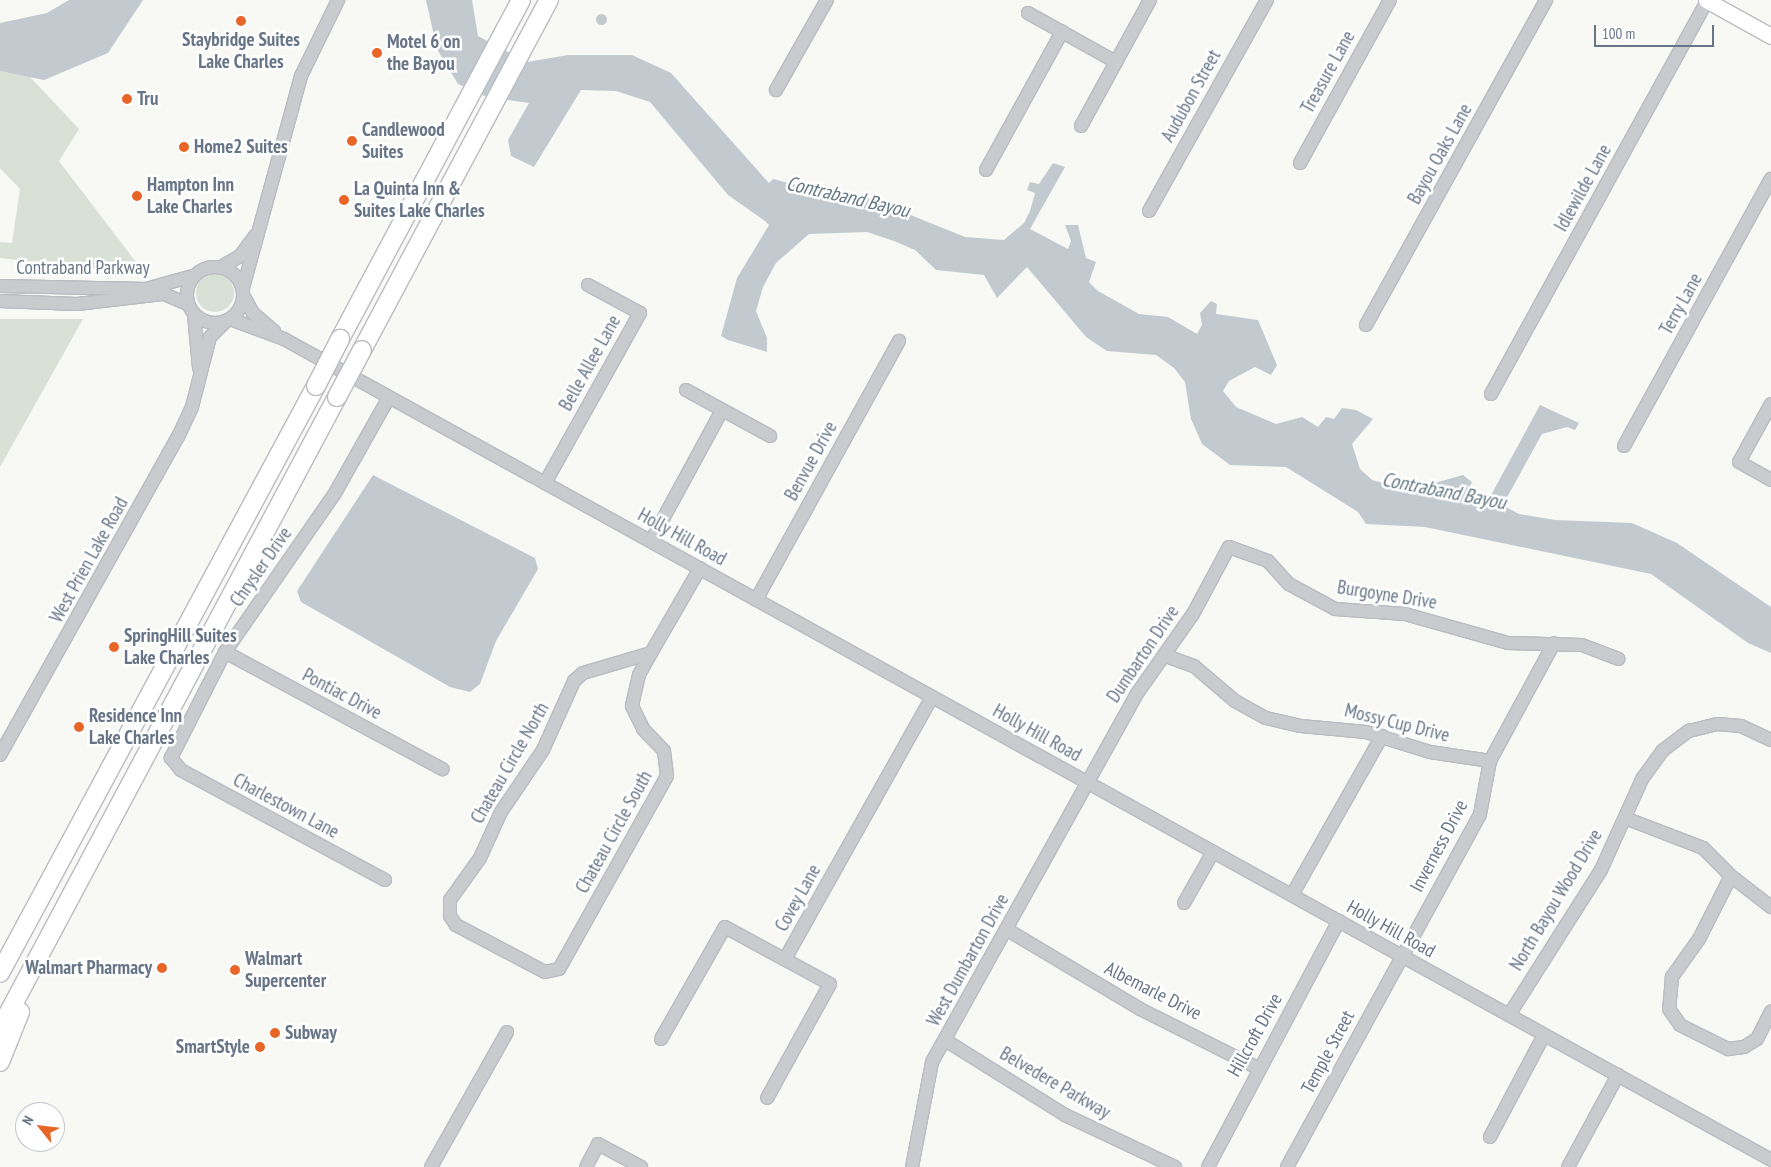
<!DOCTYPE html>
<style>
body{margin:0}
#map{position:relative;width:1771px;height:1167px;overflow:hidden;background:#f8f8f5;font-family:"PT Sans Narrow",sans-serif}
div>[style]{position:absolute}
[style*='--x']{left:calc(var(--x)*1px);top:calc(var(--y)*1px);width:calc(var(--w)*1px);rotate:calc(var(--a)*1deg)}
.green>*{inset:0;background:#d9e0d6}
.round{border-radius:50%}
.water>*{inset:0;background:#c2cad0}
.roads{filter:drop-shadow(1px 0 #b9bcc1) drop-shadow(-1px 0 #b9bcc1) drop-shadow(0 1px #b9bcc1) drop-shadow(0 -1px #b9bcc1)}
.minor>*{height:12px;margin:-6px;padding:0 6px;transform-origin:6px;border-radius:6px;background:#c9cbcf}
.minor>.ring{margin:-6px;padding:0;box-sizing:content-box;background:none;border:12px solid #c9cbcf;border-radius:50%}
.major>*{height:15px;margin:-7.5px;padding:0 7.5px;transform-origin:7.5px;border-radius:7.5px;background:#fff}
.highway>*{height:18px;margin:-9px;padding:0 9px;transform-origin:9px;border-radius:9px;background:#fff}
.bridges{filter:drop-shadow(1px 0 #b9bbbf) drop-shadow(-1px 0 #b9bbbf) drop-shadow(0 1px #b9bbbf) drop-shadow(0 -1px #b9bbbf)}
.highway-bridge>*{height:18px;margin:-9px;padding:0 9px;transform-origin:9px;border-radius:9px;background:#fff}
.dots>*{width:14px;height:14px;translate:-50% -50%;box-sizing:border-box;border:2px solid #fff;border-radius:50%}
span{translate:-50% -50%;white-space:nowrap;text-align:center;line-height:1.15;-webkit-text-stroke:5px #fff;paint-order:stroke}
.poi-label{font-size:19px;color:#677587;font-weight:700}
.left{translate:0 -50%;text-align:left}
.right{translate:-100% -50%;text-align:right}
.street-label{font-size:19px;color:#677587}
.water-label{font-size:20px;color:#637783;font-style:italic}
.north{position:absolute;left:15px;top:1102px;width:50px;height:50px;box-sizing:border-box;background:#fff;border:1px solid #c2c8cf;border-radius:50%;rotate:299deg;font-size:14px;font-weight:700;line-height:20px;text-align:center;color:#677587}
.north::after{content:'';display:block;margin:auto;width:18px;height:22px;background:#e66527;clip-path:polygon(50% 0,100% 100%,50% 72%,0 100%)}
.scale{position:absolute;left:1594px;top:25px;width:120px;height:22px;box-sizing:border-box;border:2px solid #677587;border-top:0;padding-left:6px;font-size:15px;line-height:18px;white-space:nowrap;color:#677587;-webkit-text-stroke:4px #fff;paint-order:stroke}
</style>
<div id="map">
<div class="green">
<div style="clip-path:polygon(0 71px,30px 77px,79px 129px,59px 161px,145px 274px,0 258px,0 242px,12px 243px,20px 189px,0 168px)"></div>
<div class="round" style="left:196px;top:274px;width:38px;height:38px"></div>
<div style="clip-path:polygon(0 319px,83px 319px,0 467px)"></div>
</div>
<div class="water">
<div style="clip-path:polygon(69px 0,143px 0,108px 53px,44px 80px,0 71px,0 23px,47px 13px)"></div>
<div style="clip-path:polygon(426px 0,472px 0,478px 36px,527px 62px,568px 55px,632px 55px,671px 73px,769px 183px,773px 179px,831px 194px,866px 197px,965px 237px,1004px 240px,1024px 223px,1030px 211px,1035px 193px,1027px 190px,1030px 182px,1039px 184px,1053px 163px,1065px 167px,1030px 229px,1068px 249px,1071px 241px,1065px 225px,1078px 225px,1086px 258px,1096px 262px,1089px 282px,1098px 291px,1139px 314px,1168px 317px,1197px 334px,1202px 325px,1200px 313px,1211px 301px,1217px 304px,1216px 314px,1258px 320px,1277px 365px,1271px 375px,1255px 367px,1229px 381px,1223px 391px,1236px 407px,1276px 424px,1302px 417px,1318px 427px,1326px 417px,1334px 419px,1342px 408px,1356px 410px,1373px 419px,1352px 444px,1360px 469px,1372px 480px,1410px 490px,1463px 475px,1472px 482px,1467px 492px,1482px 500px,1490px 497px,1540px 405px,1579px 423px,1575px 430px,1567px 427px,1542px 434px,1505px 501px,1506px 507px,1519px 514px,1555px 520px,1632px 523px,1677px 543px,1771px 607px,1771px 653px,1748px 643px,1651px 574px,1425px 527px,1366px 524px,1358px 512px,1286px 467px,1230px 465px,1202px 444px,1191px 419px,1185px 382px,1174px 368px,1156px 355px,1107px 351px,1086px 337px,1027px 267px,997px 298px,984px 275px,936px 270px,915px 250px,894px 241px,867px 232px,809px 234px,776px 263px,763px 287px,756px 311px,767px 338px,767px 352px,728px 340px,721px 336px,737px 278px,769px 225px,765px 221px,728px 195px,650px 102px,616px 91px,581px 90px,534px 167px,511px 156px,508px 140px,529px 103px,487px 97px,458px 84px,437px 49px)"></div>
<div class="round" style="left:595.5px;top:13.5px;width:11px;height:11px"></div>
<div style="clip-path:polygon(373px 475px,535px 558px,538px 569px,496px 641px,480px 684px,470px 692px,450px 687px,301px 602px,297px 591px)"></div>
</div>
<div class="roads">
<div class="minor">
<div style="--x:1028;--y:13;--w:101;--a:29.1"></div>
<div style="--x:776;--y:90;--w:103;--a:-60.5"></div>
<div style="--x:1081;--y:126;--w:144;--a:-61.3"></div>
<div style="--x:1300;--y:163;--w:186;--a:-61.1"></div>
<div style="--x:986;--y:170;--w:158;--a:-61.2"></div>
<div style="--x:1149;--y:211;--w:242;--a:-60.8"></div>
<div class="ring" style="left:187px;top:267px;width:44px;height:44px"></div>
<div style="--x:221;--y:267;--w:22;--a:-30"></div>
<div style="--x:240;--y:256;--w:26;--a:-53"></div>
<div style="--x:0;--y:286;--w:146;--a:1.2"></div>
<div style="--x:146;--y:289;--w:49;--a:-15.5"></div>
<div style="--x:243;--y:288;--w:220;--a:-74.7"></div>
<div style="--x:301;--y:76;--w:85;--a:-64"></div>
<div style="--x:243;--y:295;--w:21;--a:61"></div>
<div style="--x:253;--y:313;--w:28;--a:41"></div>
<div style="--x:0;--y:301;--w:77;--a:2.2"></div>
<div style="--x:77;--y:304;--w:88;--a:-6.6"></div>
<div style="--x:164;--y:294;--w:26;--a:23"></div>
<div style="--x:194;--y:315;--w:53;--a:84.6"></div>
<div style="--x:230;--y:319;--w:58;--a:20.3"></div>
<div style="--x:284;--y:339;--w:1699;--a:28.9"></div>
<div style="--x:1366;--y:325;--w:372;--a:-61"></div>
<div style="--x:686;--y:390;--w:96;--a:28.7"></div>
<div style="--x:1491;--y:394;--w:448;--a:-61.2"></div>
<div style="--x:1771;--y:404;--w:66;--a:118.9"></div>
<div style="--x:1739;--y:462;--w:37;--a:29"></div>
<div style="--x:1624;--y:446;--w:305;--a:-61.2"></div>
<div style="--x:545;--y:483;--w:195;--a:-60.8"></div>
<div style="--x:640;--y:313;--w:59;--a:-151.7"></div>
<div style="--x:651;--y:541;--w:149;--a:-61.5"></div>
<div style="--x:756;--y:600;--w:296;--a:-61.1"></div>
<div style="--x:225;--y:652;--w:247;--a:28.3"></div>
<div style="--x:651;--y:653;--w:25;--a:119"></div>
<div style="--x:639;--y:675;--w:32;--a:103"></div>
<div style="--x:632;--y:706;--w:25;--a:64"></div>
<div style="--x:643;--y:729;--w:30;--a:46"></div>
<div style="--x:664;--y:751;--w:25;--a:83"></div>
<div style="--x:667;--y:776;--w:221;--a:119.2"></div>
<div style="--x:559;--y:969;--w:14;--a:168"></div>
<div style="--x:545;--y:972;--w:101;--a:-152.2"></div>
<div style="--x:456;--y:925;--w:11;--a:-124"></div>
<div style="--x:450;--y:916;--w:16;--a:-90"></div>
<div style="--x:450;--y:900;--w:52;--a:-54.5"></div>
<div style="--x:480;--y:858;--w:51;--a:-65.5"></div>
<div style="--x:501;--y:812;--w:75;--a:-55.9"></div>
<div style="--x:543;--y:750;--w:76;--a:-65.8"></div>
<div style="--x:574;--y:681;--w:12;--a:-42"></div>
<div style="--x:583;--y:673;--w:71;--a:-16.4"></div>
<div style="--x:651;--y:653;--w:98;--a:-60"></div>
<div style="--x:1166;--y:656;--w:30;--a:20"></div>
<div style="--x:1194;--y:666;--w:54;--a:40.5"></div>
<div style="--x:1235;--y:701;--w:35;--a:29"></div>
<div style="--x:1266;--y:718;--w:36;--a:13"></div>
<div style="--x:1301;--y:726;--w:65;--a:5.3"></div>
<div style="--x:1366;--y:732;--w:67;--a:17.4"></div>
<div style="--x:1430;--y:752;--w:61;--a:8.5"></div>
<div style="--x:0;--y:755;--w:364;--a:-60.8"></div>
<div style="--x:178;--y:437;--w:33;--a:-65"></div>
<div style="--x:192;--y:407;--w:72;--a:-75.6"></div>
<div style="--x:210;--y:337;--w:21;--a:-45"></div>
<div style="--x:1625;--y:818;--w:84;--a:21"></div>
<div style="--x:1703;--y:848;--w:40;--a:45"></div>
<div style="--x:1731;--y:876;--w:51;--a:37.8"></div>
<div style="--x:1731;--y:876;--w:71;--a:116.9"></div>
<div style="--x:1699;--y:939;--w:47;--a:125.4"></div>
<div style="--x:1672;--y:977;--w:32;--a:95"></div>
<div style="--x:1669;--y:1009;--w:19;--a:55"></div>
<div style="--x:1680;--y:1025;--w:54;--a:26.6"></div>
<div style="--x:1728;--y:1049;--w:16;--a:-7"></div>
<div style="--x:1744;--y:1047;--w:15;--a:-32"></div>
<div style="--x:1757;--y:1039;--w:31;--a:-63"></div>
<div style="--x:385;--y:880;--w:232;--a:-151.7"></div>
<div style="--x:181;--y:770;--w:16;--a:-130"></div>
<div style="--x:171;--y:758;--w:119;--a:-63"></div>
<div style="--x:225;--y:652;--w:193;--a:-55.3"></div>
<div style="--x:335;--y:493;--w:110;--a:-60.6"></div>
<div style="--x:1292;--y:895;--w:183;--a:-60.5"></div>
<div style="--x:1184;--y:903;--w:59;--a:-60.4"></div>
<div style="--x:1006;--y:929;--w:156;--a:30.8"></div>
<div style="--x:1140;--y:1009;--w:132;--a:26.6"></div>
<div style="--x:785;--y:959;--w:300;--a:-60.7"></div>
<div style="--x:1509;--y:1015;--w:172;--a:-57.6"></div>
<div style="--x:1601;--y:870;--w:100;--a:-65.7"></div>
<div style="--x:1642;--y:779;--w:34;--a:-54"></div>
<div style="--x:1662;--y:751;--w:34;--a:-37"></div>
<div style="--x:1689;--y:731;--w:29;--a:-14"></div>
<div style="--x:1717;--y:724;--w:24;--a:5"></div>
<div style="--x:1741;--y:726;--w:33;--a:25"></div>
<div style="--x:661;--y:1039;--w:129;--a:-60.3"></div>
<div style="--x:725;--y:927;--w:119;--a:28.5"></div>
<div style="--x:830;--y:984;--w:130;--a:118.9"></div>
<div style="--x:945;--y:1040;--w:142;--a:32"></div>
<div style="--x:1065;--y:1115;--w:122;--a:25.3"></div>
<div style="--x:1490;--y:1137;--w:115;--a:-62.1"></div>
<div style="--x:431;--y:1167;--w:155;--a:-60.6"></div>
<div style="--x:586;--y:1167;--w:26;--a:-62"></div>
<div style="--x:598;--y:1144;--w:49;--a:28.1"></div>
<div style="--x:912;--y:1167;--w:107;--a:-79.2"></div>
<div style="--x:932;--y:1062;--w:420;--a:-60.9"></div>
<div style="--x:1136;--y:695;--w:99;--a:-54.9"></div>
<div style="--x:1193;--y:614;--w:76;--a:-61.8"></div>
<div style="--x:1229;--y:547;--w:41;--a:19.7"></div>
<div style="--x:1268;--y:561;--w:31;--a:48"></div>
<div style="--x:1289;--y:584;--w:52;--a:28.5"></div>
<div style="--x:1335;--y:609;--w:70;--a:4.1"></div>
<div style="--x:1405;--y:614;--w:107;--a:15.7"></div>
<div style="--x:1508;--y:643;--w:74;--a:1.5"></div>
<div style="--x:1582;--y:645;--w:39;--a:21"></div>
<div style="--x:1208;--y:1167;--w:279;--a:-62"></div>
<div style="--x:1287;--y:1167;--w:402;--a:-61.3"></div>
<div style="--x:1480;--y:814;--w:54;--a:-79.3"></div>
<div style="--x:1490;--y:761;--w:134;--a:-61.5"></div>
<div style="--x:1568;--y:1167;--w:105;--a:-61.5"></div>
</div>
<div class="major">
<div style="--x:1706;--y:0;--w:74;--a:29"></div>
</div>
<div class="highway">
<div style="--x:340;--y:339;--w:384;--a:-61.9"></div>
<div style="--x:362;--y:350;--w:397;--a:-61.9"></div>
<div style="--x:0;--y:973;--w:667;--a:-61.71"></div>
<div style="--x:0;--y:1029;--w:716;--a:-61.93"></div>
<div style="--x:0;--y:1062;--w:54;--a:-68.2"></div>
</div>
</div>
<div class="bridges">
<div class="highway-bridge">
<div style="--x:316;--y:386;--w:53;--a:-62.9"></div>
<div style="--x:337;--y:397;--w:53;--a:-62"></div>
</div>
</div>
<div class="dots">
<div style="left:241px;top:21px;background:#e66527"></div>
<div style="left:377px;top:53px;background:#e66527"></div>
<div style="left:127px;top:99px;background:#e66527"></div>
<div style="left:352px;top:141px;background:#e66527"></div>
<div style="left:184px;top:147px;background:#e66527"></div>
<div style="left:137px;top:196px;background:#e66527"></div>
<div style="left:344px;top:200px;background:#e66527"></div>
<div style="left:114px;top:647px;background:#e66527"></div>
<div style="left:79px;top:727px;background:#e66527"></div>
<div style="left:162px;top:968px;background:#e66527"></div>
<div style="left:235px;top:970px;background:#e66527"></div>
<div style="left:275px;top:1033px;background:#e66527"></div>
<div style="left:260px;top:1047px;background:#e66527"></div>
</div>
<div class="poi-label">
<span style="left:241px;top:51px">Staybridge Suites<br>Lake Charles</span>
<span class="left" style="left:387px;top:53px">Motel 6 on<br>the Bayou</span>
<span class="left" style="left:137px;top:99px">Tru</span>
<span class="left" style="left:362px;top:141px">Candlewood<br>Suites</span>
<span class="left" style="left:194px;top:147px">Home2 Suites</span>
<span class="left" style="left:147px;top:196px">Hampton Inn<br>Lake Charles</span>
<span class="left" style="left:354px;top:200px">La Quinta Inn &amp;<br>Suites Lake Charles</span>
<span class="left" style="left:124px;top:647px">SpringHill Suites<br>Lake Charles</span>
<span class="left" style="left:89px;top:727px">Residence Inn<br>Lake Charles</span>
<span class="left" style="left:245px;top:970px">Walmart<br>Supercenter</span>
<span class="right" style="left:152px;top:968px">Walmart Pharmacy</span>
<span class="left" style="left:285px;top:1033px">Subway</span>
<span class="right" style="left:250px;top:1047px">SmartStyle</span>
</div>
<div class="street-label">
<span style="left:1328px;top:72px;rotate:-61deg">Treasure Lane</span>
<span style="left:1191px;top:96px;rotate:-61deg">Audubon Street</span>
<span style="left:1440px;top:154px;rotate:-61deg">Bayou Oaks Lane</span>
<span style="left:1583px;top:188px;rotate:-61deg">Idlewilde Lane</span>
<span style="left:83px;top:268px">Contraband Parkway</span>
<span style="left:1681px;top:304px;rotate:-61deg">Terry Lane</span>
<span style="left:590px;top:363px;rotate:-61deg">Belle Allee Lane</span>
<span style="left:811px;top:461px;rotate:-61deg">Benvue Drive</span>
<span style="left:682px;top:537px;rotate:29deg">Holly Hill Road</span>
<span style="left:89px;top:560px;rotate:-61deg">West Prien Lake Road</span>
<span style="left:261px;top:567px;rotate:-55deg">Chrysler Drive</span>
<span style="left:1387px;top:595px;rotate:9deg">Burgoyne Drive</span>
<span style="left:1143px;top:654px;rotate:-56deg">Dumbarton Drive</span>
<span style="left:342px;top:694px;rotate:28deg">Pontiac Drive</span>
<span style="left:1397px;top:723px;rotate:14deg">Mossy Cup Drive</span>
<span style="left:1037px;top:733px;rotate:29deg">Holly Hill Road</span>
<span style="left:510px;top:763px;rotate:-60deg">Chateau Circle North</span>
<span style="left:286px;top:806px;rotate:28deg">Charlestown Lane</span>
<span style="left:614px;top:832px;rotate:-61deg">Chateau Circle South</span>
<span style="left:1439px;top:846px;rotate:-62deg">Inverness Drive</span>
<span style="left:798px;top:898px;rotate:-61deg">Covey Lane</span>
<span style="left:1556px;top:900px;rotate:-59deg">North Bayou Wood Drive</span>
<span style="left:1391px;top:929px;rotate:29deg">Holly Hill Road</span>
<span style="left:968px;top:960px;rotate:-61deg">West Dumbarton Drive</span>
<span style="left:1153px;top:991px;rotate:27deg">Albemarle Drive</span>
<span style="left:1255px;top:1035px;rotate:-61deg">Hillcroft Drive</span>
<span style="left:1328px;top:1052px;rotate:-62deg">Temple Street</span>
<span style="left:1055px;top:1083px;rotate:30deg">Belvedere Parkway</span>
</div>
<div class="water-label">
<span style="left:848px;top:197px;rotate:13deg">Contraband Bayou</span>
<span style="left:1444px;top:491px;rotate:11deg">Contraband Bayou</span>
</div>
<div class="north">N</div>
<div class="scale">100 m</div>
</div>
